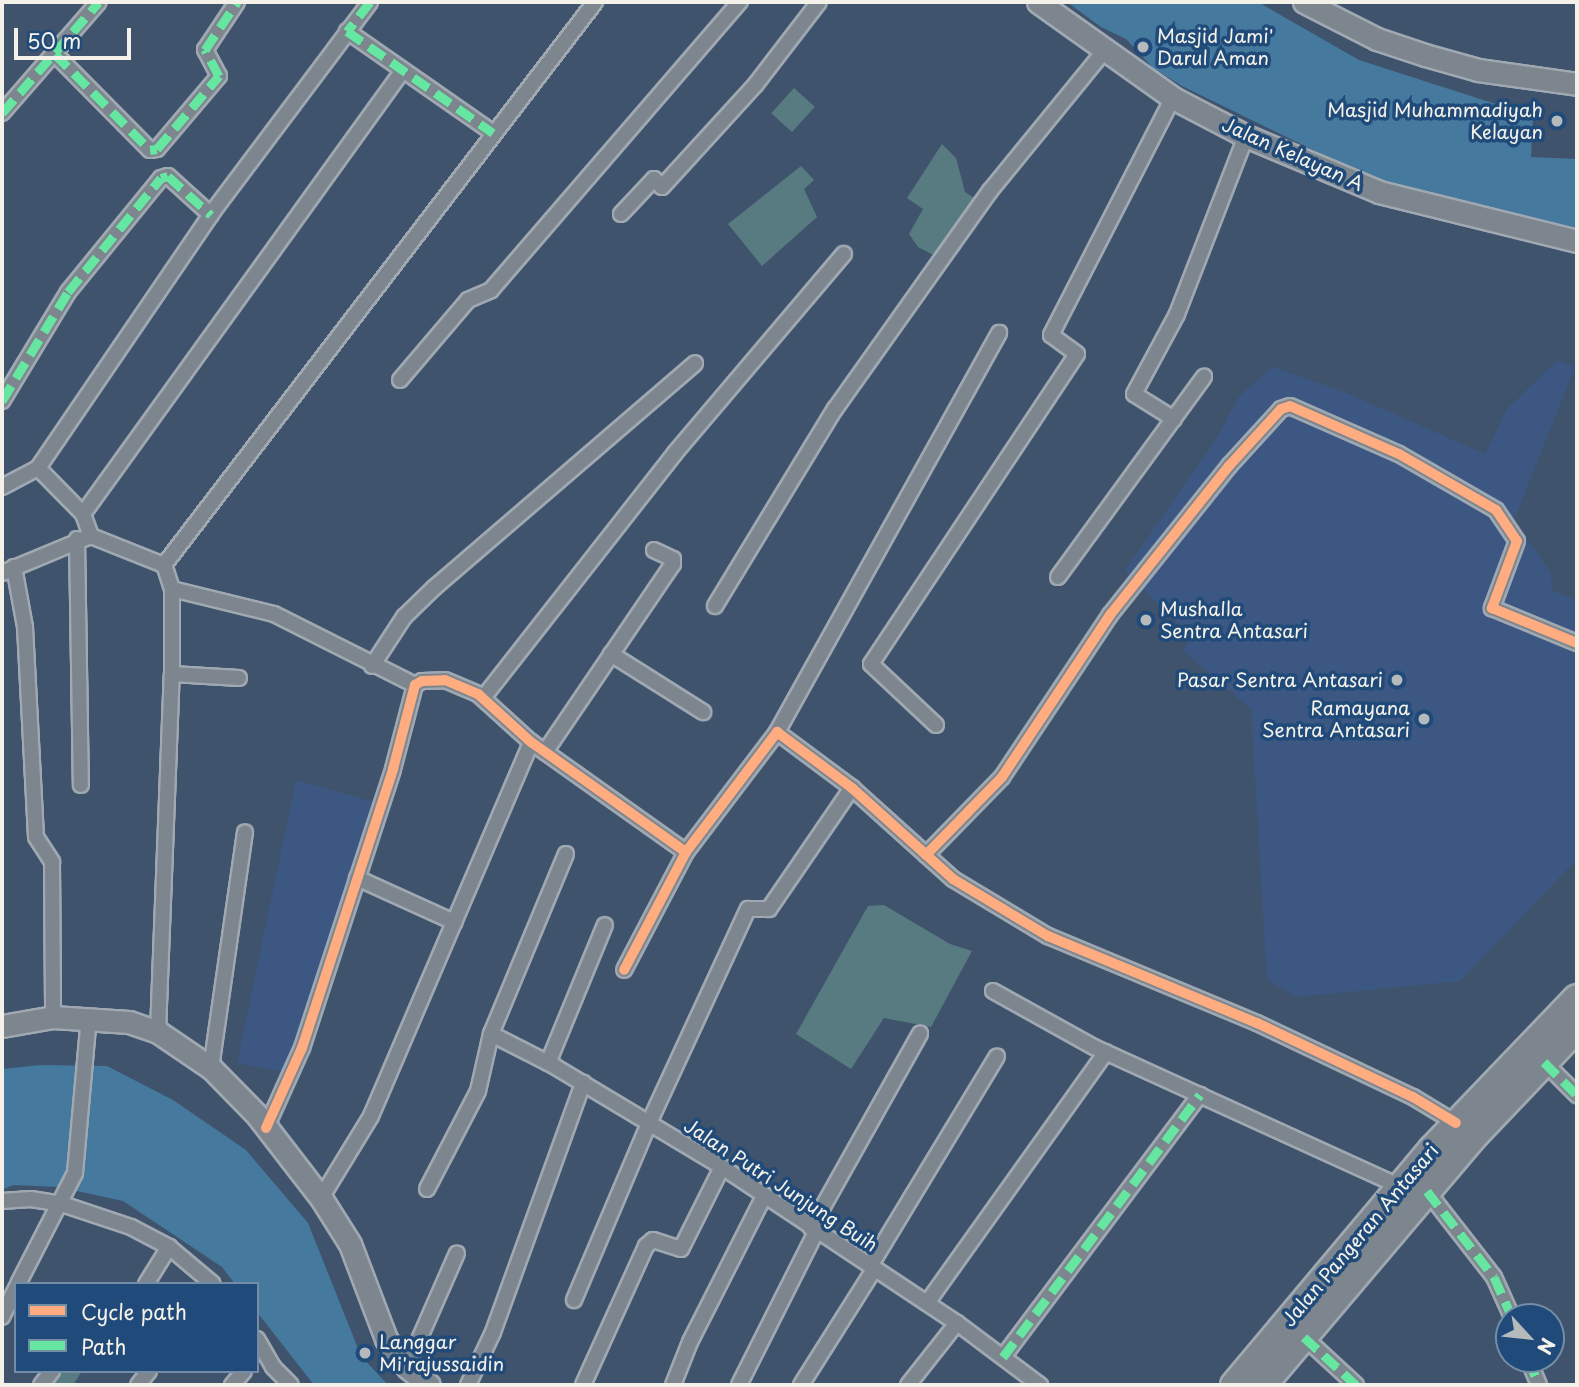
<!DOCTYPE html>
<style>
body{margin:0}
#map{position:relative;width:1579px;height:1387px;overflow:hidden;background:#3f536c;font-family:"Playpen Sans",sans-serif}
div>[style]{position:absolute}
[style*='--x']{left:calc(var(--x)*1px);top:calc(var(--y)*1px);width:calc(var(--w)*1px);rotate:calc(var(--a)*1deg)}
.built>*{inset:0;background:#3c5782}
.green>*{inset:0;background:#587b82;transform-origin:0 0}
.water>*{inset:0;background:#46799e}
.roads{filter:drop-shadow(2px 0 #a0a9b2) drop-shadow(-2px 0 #a0a9b2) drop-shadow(0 2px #a0a9b2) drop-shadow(0 -2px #a0a9b2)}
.street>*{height:14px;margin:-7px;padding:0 7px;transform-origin:7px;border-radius:7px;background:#7d868e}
.secondary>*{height:21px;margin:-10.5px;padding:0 10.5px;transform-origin:10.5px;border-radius:10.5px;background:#7d868e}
.highway>*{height:26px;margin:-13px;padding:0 13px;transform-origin:13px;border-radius:13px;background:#7d868e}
.quiet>*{height:9px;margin-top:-4.5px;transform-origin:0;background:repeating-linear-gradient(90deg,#66e7a1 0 18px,transparent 0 27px)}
.cycleway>*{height:10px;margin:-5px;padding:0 5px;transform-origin:5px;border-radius:5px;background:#ffac80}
.dots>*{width:19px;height:19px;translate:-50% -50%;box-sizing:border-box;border:4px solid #1f4a7a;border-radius:50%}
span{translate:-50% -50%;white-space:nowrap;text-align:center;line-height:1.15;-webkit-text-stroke:7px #1f4a7a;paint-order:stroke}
.poi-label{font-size:19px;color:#f4f1e8}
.left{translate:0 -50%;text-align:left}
.right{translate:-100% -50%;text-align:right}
.street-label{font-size:19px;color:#f4f1e8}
.frame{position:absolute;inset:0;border:4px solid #f4f1e8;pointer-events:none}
.legend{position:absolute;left:14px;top:1282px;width:245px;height:91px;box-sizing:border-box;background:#1f4a7a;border:2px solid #748da6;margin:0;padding:9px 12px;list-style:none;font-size:21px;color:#f4f1e8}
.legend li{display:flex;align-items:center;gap:14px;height:35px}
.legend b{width:35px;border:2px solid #748da6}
.north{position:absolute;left:1495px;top:1303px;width:70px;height:70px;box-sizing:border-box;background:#1f4a7a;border:2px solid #748da6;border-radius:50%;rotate:117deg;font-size:19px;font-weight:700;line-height:28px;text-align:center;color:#f4f1e8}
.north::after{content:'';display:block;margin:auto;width:24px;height:32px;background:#b5babd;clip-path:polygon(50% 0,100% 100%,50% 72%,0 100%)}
.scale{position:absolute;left:14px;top:28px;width:117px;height:32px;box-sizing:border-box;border:4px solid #f4f1e8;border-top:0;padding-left:9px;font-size:21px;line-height:24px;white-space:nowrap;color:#f4f1e8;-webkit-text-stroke:5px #1f4a7a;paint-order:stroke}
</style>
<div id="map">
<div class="built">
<div style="clip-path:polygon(1557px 360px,1575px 367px,1514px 520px,1551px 573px,1552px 590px,1577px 601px,1577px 859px,1460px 981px,1297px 997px,1267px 980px,1251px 709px,1182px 650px,1192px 639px,1125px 570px,1217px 438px,1239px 396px,1273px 367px,1347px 393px,1485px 454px,1507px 409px)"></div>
<div style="clip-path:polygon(296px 780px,378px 803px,291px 1073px,237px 1063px)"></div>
</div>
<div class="green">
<div style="left:794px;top:88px;width:28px;height:34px;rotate:42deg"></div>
<div style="clip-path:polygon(942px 144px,956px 158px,965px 192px,980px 202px,939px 258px,918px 247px,909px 234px,923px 209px,907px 198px)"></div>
<div style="clip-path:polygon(801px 166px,814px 180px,804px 189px,817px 217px,762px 266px,728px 224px)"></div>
<div style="clip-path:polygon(884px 905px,950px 944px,972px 951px,931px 1027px,884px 1018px,851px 1069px,796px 1034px,868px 906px)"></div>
<div style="clip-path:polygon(59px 1371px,82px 1371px,73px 1385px,47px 1385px)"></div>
</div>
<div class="water">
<div style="clip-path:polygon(1067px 2px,1258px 2px,1359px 60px,1533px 116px,1531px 157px,1577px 159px,1577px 228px,1411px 190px,1346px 166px,1182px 86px,1153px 68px,1126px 39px,1101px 27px)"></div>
<div style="clip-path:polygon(40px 1065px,107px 1066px,173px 1100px,246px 1150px,308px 1223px,361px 1356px,388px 1385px,314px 1385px,257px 1312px,257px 1284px,235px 1284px,222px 1267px,123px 1201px,59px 1187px,13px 1185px,2px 1190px,2px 1069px)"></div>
</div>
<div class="roads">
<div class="street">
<div style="--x:347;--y:31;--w:178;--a:34.9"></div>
<div style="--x:55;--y:54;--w:135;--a:45.3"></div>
<div style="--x:150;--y:150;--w:7;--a:-8"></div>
<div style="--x:157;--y:149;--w:96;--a:-49.7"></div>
<div style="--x:219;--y:76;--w:30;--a:-118"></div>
<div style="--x:205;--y:50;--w:58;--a:-56.3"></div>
<div style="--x:2;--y:113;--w:147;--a:-48.9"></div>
<div style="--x:621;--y:214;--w:48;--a:-46.7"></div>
<div style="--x:654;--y:179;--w:11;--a:45"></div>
<div style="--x:662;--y:187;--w:139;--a:-47.6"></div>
<div style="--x:756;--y:84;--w:103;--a:-52.5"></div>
<div style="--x:400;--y:380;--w:105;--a:-49.6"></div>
<div style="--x:468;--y:300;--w:25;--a:-23"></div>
<div style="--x:491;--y:290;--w:381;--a:-49.2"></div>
<div style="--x:2;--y:401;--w:127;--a:-58.8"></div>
<div style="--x:68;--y:292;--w:147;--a:-50.8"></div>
<div style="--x:161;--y:178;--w:7;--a:-16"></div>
<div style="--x:168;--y:176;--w:58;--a:42.2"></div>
<div style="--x:1174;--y:419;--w:47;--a:-148"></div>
<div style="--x:1134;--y:394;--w:91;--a:-61.7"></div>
<div style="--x:1177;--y:314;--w:191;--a:-68.8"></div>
<div style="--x:38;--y:468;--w:64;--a:45.6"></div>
<div style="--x:2;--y:487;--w:41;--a:-27.8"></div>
<div style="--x:38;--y:468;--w:312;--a:-55.7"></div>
<div style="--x:214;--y:210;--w:260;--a:-53.1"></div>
<div style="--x:91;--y:536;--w:23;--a:-110"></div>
<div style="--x:83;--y:514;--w:544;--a:-54.21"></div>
<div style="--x:77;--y:539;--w:246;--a:89.1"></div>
<div style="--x:14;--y:567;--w:61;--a:79.6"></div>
<div style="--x:25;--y:627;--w:210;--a:87"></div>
<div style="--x:36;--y:837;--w:30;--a:57"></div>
<div style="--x:52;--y:862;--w:155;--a:89.6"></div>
<div style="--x:2;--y:573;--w:96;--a:-22.6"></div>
<div style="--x:91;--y:536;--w:79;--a:21.7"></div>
<div style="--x:164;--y:565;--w:709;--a:-52.56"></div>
<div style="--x:1058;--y:577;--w:248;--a:-53.9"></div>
<div style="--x:172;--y:589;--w:105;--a:13.8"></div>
<div style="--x:274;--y:614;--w:158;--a:26.7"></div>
<div style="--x:715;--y:606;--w:231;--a:-58.7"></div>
<div style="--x:835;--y:409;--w:267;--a:-54.6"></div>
<div style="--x:990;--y:191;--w:181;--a:-50.8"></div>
<div style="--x:611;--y:654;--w:109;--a:32.2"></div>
<div style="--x:372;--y:666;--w:59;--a:-56.9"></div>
<div style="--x:404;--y:617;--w:43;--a:-44.1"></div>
<div style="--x:435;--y:587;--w:343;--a:-40.7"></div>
<div style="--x:172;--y:674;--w:67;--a:3.4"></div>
<div style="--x:483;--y:698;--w:311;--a:-51.9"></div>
<div style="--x:675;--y:453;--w:261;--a:-49.7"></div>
<div style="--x:936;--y:725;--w:89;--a:-136.8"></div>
<div style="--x:871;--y:664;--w:372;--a:-56.4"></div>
<div style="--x:1077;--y:354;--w:32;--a:-144"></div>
<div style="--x:1051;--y:335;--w:267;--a:-62.8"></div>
<div style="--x:777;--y:732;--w:457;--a:-60.9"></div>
<div style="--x:545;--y:752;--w:227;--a:-55.8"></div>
<div style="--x:673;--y:564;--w:5;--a:-90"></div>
<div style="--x:673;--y:559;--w:21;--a:-155"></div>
<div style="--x:686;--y:852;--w:151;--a:-52.8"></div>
<div style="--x:777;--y:732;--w:94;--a:36.7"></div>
<div style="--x:852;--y:788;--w:136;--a:42"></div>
<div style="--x:953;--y:879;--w:111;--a:31"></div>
<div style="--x:1048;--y:936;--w:226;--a:22.6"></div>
<div style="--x:1257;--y:1023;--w:173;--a:25.4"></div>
<div style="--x:1413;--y:1097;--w:50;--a:31.2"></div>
<div style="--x:926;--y:855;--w:109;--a:-45.7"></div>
<div style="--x:1002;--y:777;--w:195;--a:-56.3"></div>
<div style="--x:1110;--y:615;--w:191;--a:-51.4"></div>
<div style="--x:1229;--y:466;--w:77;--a:-47.6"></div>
<div style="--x:1281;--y:409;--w:9;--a:-18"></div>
<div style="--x:1290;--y:406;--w:119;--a:23.8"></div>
<div style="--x:1399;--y:454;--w:112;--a:30"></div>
<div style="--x:1496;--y:510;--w:37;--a:56"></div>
<div style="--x:1517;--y:541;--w:72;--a:110.5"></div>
<div style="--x:1492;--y:608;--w:92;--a:22.4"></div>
<div style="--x:357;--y:878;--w:107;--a:24.4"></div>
<div style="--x:993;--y:991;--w:115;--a:29"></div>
<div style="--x:1094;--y:1047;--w:337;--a:24.5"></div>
<div style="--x:158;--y:1032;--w:358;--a:-87.8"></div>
<div style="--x:172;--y:674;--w:85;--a:-90"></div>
<div style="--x:172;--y:589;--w:25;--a:-108"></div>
<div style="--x:491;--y:1034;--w:71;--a:26.9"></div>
<div style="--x:554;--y:1066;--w:196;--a:31"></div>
<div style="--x:722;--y:1167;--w:282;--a:33.6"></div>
<div style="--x:957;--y:1323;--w:104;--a:36.8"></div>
<div style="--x:1544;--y:1062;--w:47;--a:45"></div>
<div style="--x:548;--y:1063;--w:149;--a:-67.6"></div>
<div style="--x:211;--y:1068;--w:238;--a:-81.8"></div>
<div style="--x:266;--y:1128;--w:88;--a:-65.8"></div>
<div style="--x:302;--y:1048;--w:293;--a:-71.9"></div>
<div style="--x:393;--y:769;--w:87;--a:-75.3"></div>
<div style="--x:415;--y:685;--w:8;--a:-30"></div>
<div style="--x:422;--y:681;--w:23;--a:-2"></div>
<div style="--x:445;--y:680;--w:36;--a:23"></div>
<div style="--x:478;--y:694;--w:72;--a:42.2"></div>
<div style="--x:531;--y:742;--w:190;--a:35.4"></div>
<div style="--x:686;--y:852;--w:133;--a:117.7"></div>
<div style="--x:427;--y:1189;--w:110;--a:-62.5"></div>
<div style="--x:478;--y:1091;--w:58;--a:-77.2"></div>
<div style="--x:491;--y:1034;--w:195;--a:-67.4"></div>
<div style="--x:1427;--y:1191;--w:109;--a:52.1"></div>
<div style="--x:1494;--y:1277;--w:44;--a:65.8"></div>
<div style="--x:321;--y:1198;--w:96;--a:-58.6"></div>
<div style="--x:371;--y:1116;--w:407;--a:-66.8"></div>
<div style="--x:2;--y:1201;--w:29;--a:-4"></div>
<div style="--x:31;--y:1199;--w:31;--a:9"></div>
<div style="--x:62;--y:1204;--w:73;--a:18.4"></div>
<div style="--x:131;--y:1227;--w:43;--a:27.8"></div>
<div style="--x:169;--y:1247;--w:57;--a:40.1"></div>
<div style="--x:811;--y:1228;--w:223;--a:-60.7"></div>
<div style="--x:870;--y:1266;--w:245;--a:-58.8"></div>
<div style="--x:18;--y:1284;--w:125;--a:-62.8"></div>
<div style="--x:75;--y:1173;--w:157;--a:-84.9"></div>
<div style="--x:146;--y:1284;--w:44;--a:-58.1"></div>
<div style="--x:574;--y:1300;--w:192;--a:-67"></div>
<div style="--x:649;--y:1123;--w:236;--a:-65.2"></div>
<div style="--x:748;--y:909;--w:21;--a:0"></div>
<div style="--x:769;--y:909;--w:147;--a:-55.6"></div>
<div style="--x:927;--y:1303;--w:308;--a:-54.5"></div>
<div style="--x:2;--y:1317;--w:32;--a:-64"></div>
<div style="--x:1304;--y:1337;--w:71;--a:42.7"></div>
<div style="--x:257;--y:1339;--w:32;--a:60"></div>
<div style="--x:273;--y:1367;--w:25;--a:45"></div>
<div style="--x:1003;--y:1357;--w:328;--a:-53.1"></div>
<div style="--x:1528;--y:1359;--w:28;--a:67"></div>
<div style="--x:407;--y:1367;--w:124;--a:-66.3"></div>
<div style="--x:41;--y:1385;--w:18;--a:-52"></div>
<div style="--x:138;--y:1385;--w:18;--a:-52"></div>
<div style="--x:232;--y:1385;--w:18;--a:-49"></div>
<div style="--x:468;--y:1385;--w:59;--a:-64.7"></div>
<div style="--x:493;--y:1332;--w:265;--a:-70.1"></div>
<div style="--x:583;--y:1385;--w:153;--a:-65.6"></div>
<div style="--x:646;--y:1246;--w:9;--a:-41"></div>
<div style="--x:653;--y:1240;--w:29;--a:18"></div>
<div style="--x:681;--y:1249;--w:92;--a:-63.4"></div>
<div style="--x:673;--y:1385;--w:46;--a:-68.4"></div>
<div style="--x:690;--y:1342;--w:164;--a:-63.1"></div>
<div style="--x:739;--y:1385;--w:171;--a:-63.3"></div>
<div style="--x:801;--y:1385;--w:138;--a:-57.7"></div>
<div style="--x:908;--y:1385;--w:79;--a:-51.7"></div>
</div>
<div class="secondary">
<div style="--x:1038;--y:2;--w:166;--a:35.4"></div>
<div style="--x:1173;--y:98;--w:82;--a:27.5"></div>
<div style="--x:1246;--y:136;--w:144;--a:22.8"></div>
<div style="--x:1379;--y:192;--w:204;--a:13.9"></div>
<div style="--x:1304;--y:2;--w:82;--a:26.9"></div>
<div style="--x:1377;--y:39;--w:51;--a:18.4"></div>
<div style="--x:1425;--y:55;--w:55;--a:15.8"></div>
<div style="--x:1478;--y:70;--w:100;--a:8"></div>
<div style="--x:2;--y:1026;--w:52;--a:-10"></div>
<div style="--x:53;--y:1017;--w:76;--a:3.8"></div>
<div style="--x:129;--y:1022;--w:31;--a:19"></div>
<div style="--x:158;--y:1032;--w:64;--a:34.2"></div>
<div style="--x:211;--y:1068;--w:66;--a:45.6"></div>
<div style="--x:257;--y:1115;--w:105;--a:52.4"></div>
<div style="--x:321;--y:1198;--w:54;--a:57.8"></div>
<div style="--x:350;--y:1244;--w:102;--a:69.2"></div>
<div style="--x:386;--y:1339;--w:35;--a:53"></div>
<div style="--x:407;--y:1367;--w:28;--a:39"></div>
</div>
<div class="highway">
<div style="--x:1234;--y:1385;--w:308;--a:-50"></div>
<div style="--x:1432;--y:1149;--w:209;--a:-46.2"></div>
<div style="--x:1263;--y:1385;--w:326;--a:-49.7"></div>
<div style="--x:1474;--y:1136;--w:149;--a:-46.4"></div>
</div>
</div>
<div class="quiet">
<div style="--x:370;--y:2;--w:37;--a:128"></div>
<div style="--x:347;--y:31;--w:178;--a:34.9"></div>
<div style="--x:55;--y:54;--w:135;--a:45.3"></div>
<div style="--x:150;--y:150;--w:7;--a:-8"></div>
<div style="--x:157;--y:149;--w:96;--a:-49.7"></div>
<div style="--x:219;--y:76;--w:30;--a:-118"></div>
<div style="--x:205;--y:50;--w:58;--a:-56.3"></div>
<div style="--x:2;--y:113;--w:147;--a:-48.9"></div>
<div style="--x:2;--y:401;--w:127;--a:-58.8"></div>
<div style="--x:68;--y:292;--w:147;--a:-50.8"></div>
<div style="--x:161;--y:178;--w:7;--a:-16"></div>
<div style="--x:168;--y:176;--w:58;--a:42.2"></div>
<div style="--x:1544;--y:1062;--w:47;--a:45"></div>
<div style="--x:1427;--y:1191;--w:109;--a:52.1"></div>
<div style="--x:1494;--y:1277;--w:44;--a:65.8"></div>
<div style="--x:1304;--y:1337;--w:71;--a:42.7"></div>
<div style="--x:1003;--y:1357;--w:328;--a:-53.1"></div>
<div style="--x:1528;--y:1359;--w:28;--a:67"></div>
</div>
<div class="cycleway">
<div style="--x:686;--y:852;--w:151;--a:-52.8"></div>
<div style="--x:777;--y:732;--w:94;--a:36.7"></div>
<div style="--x:852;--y:788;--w:136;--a:42"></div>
<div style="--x:953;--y:879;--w:111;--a:31"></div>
<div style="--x:1048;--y:936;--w:226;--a:22.6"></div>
<div style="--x:1257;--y:1023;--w:173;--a:25.4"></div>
<div style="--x:1413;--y:1097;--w:50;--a:31.2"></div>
<div style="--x:926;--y:855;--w:109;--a:-45.7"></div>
<div style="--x:1002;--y:777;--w:195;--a:-56.3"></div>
<div style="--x:1110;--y:615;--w:191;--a:-51.4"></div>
<div style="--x:1229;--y:466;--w:77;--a:-47.6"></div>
<div style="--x:1281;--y:409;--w:9;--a:-18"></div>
<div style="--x:1290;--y:406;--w:119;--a:23.8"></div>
<div style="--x:1399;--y:454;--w:112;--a:30"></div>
<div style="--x:1496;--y:510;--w:37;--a:56"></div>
<div style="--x:1517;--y:541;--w:72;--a:110.5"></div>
<div style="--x:1492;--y:608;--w:92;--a:22.4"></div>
<div style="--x:266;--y:1128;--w:88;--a:-65.8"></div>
<div style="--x:302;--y:1048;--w:293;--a:-71.9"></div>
<div style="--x:393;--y:769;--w:87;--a:-75.3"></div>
<div style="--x:415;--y:685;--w:8;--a:-30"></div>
<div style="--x:422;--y:681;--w:23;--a:-2"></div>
<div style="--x:445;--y:680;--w:36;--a:23"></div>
<div style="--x:478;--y:694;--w:72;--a:42.2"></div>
<div style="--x:531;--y:742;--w:190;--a:35.4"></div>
<div style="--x:686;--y:852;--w:133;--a:117.7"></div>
</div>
<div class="dots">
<div style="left:1143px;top:47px;background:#b5babd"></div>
<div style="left:1557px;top:121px;background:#b5babd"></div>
<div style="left:1146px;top:620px;background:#b5babd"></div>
<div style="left:1397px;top:680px;background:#b5babd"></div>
<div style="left:1424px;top:719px;background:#b5babd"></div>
<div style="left:365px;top:1353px;background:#b5babd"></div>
</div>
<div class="poi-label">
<span class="left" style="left:1157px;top:47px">Masjid Jami'<br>Darul Aman</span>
<span class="right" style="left:1543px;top:121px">Masjid Muhammadiyah<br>Kelayan</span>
<span class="left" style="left:1160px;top:620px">Mushalla<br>Sentra Antasari</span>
<span class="right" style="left:1383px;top:680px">Pasar Sentra Antasari</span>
<span class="right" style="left:1410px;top:719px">Ramayana<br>Sentra Antasari</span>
<span class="left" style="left:379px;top:1353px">Langgar<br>Mi'rajussaidin</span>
</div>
<div class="street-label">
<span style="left:1293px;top:154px;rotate:24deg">Jalan Kelayan A</span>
<span style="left:781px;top:1185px;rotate:33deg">Jalan Putri Junjung Buih</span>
<span style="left:1360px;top:1235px;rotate:-50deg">Jalan Pangeran Antasari</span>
</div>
<div class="frame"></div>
<ul class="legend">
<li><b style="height:9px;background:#ffac80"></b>Cycle path</li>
<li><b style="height:9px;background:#66e7a1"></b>Path</li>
</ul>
<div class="north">N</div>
<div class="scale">50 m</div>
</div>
